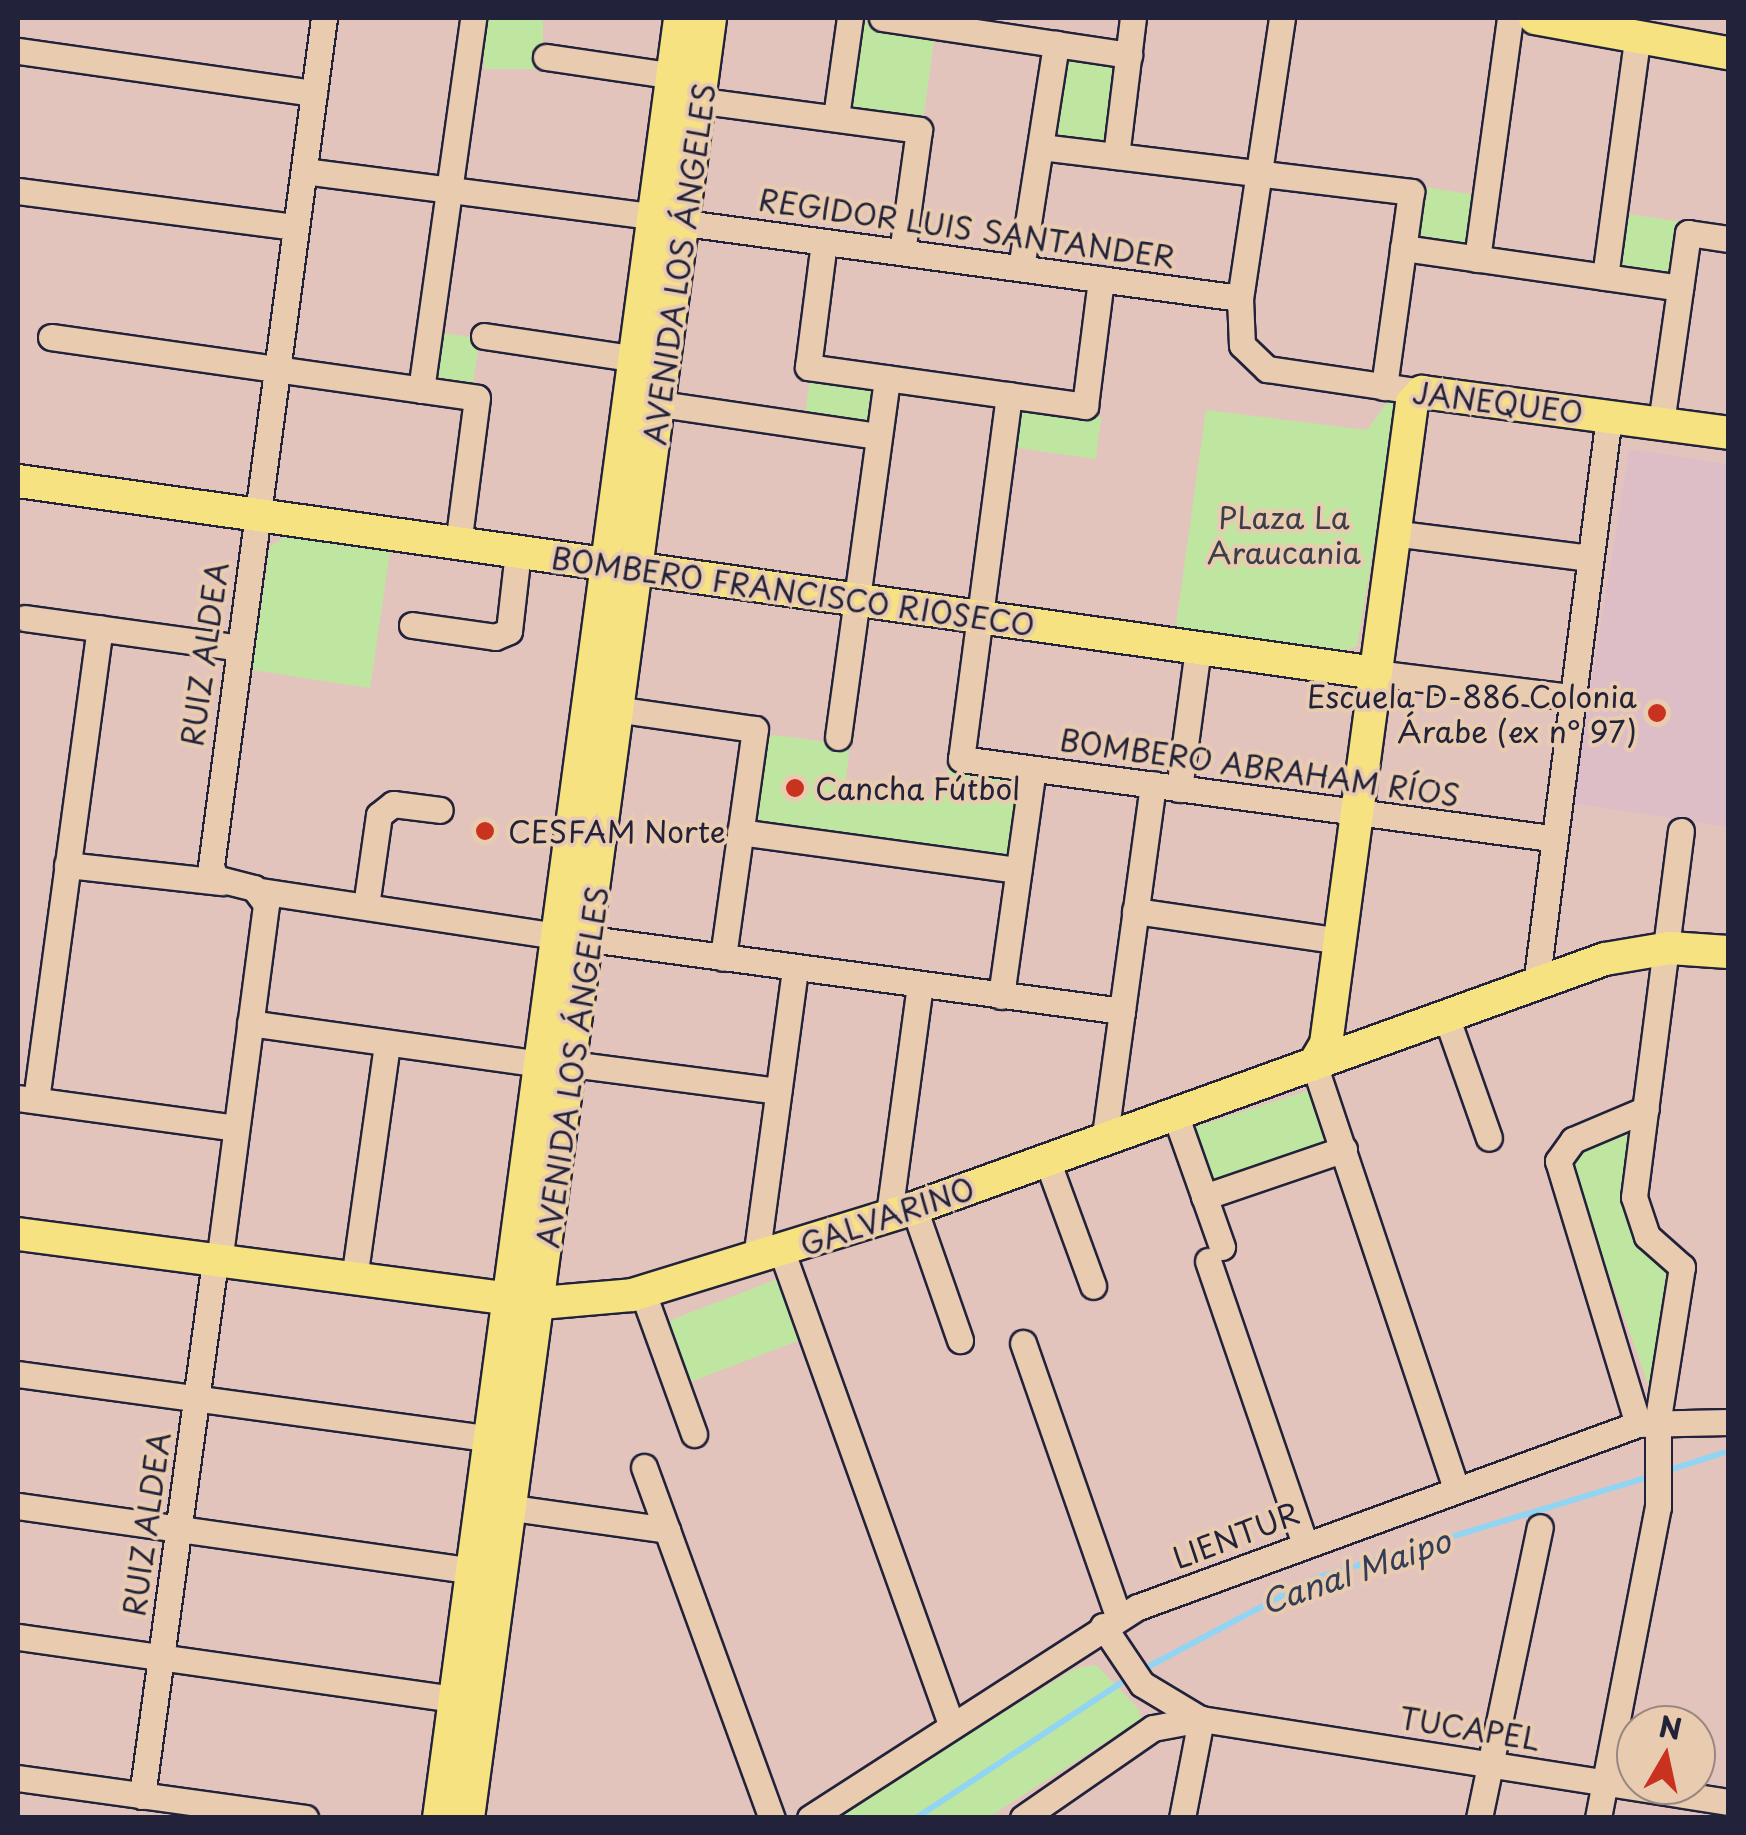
<!DOCTYPE html>
<meta charset="utf-8">
<style>
body{margin:0}
#map{position:relative;width:1746px;height:1835px;overflow:hidden;background:#e3c4bd;font-family:"Playpen Sans",sans-serif}
div>[style]{position:absolute}
[style*='--x']{left:calc(var(--x)*1px);top:calc(var(--y)*1px);width:calc(var(--w)*1px);rotate:calc(var(--a)*1deg)}
.built>*{inset:0;background:#debec6}
.green>*{inset:0;background:#bfe6a1;transform-origin:0 0}
.stream>*{height:6px;margin:-3px;padding:0 3px;transform-origin:3px;border-radius:3px;background:#91d5f3}
.roads{filter:drop-shadow(2px 0 #22223b) drop-shadow(-2px 0 #22223b) drop-shadow(0 2px #22223b) drop-shadow(0 -2px #22223b)}
.minor>*{height:25px;margin:-12.5px;padding:0 12.5px;transform-origin:12.5px;border-radius:12.5px;background:#e9ccb0}
.major>*{height:32px;margin:-16px;padding:0 16px;transform-origin:16px;border-radius:16px;background:#f7e281}
.dots>*{width:28px;height:28px;translate:-50% -50%;box-sizing:border-box;border:5px solid #e9ccb0;border-radius:50%}
span{translate:-50% -50%;white-space:nowrap;text-align:center;line-height:1.15;-webkit-text-stroke:8px #e9ccb0;paint-order:stroke}
.street-label{font-size:30px;color:#22223b}
.park-label{font-size:30px;color:#3a3f4a}
.poi-label{font-size:30px;color:#22223b}
.right{translate:-100% -50%;text-align:right}
.left{translate:0 -50%;text-align:left}
.water-label{font-size:32px;color:#333d57;font-style:italic}
.frame{position:absolute;inset:0;border:20px solid #22223b;pointer-events:none}
.north{position:absolute;left:1616px;top:1705px;width:100px;height:100px;box-sizing:border-box;background:#e9ccb0;border:2px solid #998881;border-radius:50%;rotate:9deg;font-size:28px;font-weight:700;line-height:40px;text-align:center;color:#22223b}
.north::after{content:'';display:block;margin:auto;width:35px;height:45px;background:#c8321e;clip-path:polygon(50% 0,100% 100%,50% 72%,0 100%)}
</style>
<div id="map">
<div class="built">
<div style="clip-path:polygon(1629px 449px,1728px 464px,1728px 827px,1572px 803px)"></div>
</div>
<div class="green">
<div style="left:484px;top:18px;width:59px;height:51px"></div>
<div style="clip-path:polygon(866px 22px,935px 33px,923px 121px,852px 109px,846px 100px,856px 31px)"></div>
<div style="clip-path:polygon(1060px 57px,1115px 60px,1122px 73px,1103px 151px,1050px 135px)"></div>
<div style="clip-path:polygon(1418px 186px,1475px 195px,1468px 251px,1421px 243px,1413px 234px)"></div>
<div style="clip-path:polygon(1628px 214px,1689px 223px,1674px 278px,1621px 264px)"></div>
<div style="left:435px;top:332px;width:45px;height:54px;rotate:8deg"></div>
<div style="left:810px;top:377px;width:64px;height:41px;rotate:7deg"></div>
<div style="clip-path:polygon(1389px 400px,1398px 402px,1357px 646px,1334px 654px,1175px 632px,1206px 410px,1367px 430px)"></div>
<div style="clip-path:polygon(1028px 406px,1101px 417px,1096px 459px,1018px 448px,1016px 422px)"></div>
<div style="clip-path:polygon(284px 537px,390px 552px,370px 688px,252px 670px,270px 547px)"></div>
<div style="clip-path:polygon(773px 735px,850px 745px,845px 785px,942px 800px,949px 763px,1012px 771px,1021px 783px,1012px 851px,1004px 862px,761px 829px,753px 816px,763px 743px)"></div>
<div style="left:1313px;top:1089px;width:57px;height:128px;rotate:72deg"></div>
<div style="clip-path:polygon(1637px 1126px,1626px 1204px,1668px 1270px,1650px 1389px,1568px 1160px)"></div>
<div style="left:780px;top:1278px;width:65px;height:124px;rotate:69deg"></div>
<div style="clip-path:polygon(1096px 1665px,1139px 1709px,1140px 1720px,989px 1817px,832px 1818px,1074px 1669px)"></div>
</div>
<div class="stream">
<div style="--x:1663;--y:1472;--w:63;--a:-17.6"></div>
<div style="--x:1142;--y:1670;--w:197;--a:-27.9"></div>
<div style="--x:1316;--y:1578;--w:350;--a:-16.9"></div>
<div style="--x:916;--y:1818;--w:258;--a:-33.4"></div>
</div>
<div class="roads">
<div class="minor">
<div style="--x:882;--y:18;--w:250;--a:8.5"></div>
<div style="--x:1282;--y:18;--w:283;--a:98.5"></div>
<div style="--x:1240;--y:298;--w:47;--a:87.6"></div>
<div style="--x:1242;--y:345;--w:35;--a:44"></div>
<div style="--x:1267;--y:369;--w:157;--a:8.4"></div>
<div style="--x:18;--y:51;--w:299;--a:8.1"></div>
<div style="--x:546;--y:57;--w:129;--a:8.4"></div>
<div style="--x:703;--y:101;--w:218;--a:7.6"></div>
<div style="--x:919;--y:130;--w:123;--a:97.9"></div>
<div style="--x:836;--y:117;--w:100;--a:-82"></div>
<div style="--x:1041;--y:147;--w:373;--a:6.9"></div>
<div style="--x:1411;--y:192;--w:197;--a:97.9"></div>
<div style="--x:1116;--y:156;--w:139;--a:-83"></div>
<div style="--x:304;--y:171;--w:356;--a:7.4"></div>
<div style="--x:18;--y:191;--w:280;--a:7.4"></div>
<div style="--x:685;--y:223;--w:560;--a:7.7"></div>
<div style="--x:824;--y:242;--w:126;--a:97.3"></div>
<div style="--x:808;--y:367;--w:280;--a:8"></div>
<div style="--x:1085;--y:406;--w:128;--a:-82.8"></div>
<div style="--x:1403;--y:248;--w:280;--a:8.2"></div>
<div style="--x:1477;--y:259;--w:243;--a:-82.2"></div>
<div style="--x:1021;--y:268;--w:227;--a:-81.1"></div>
<div style="--x:1605;--y:277;--w:238;--a:-82.3"></div>
<div style="--x:484;--y:336;--w:156;--a:8.5"></div>
<div style="--x:51;--y:337;--w:430;--a:8.1"></div>
<div style="--x:477;--y:398;--w:147;--a:97.4"></div>
<div style="--x:421;--y:390;--w:376;--a:-82"></div>
<div style="--x:1009;--y:395;--w:367;--a:97.5"></div>
<div style="--x:961;--y:759;--w:595;--a:7.63"></div>
<div style="--x:660;--y:404;--w:220;--a:8.4"></div>
<div style="--x:1661;--y:423;--w:192;--a:-81.9"></div>
<div style="--x:1688;--y:233;--w:40;--a:8.5"></div>
<div style="--x:1392;--y:533;--w:199;--a:7.2"></div>
<div style="--x:25;--y:618;--w:212;--a:7.9"></div>
<div style="--x:412;--y:625;--w:84;--a:8.2"></div>
<div style="--x:495;--y:637;--w:15;--a:-23"></div>
<div style="--x:509;--y:631;--w:80;--a:-83.5"></div>
<div style="--x:1375;--y:673;--w:196;--a:7"></div>
<div style="--x:621;--y:710;--w:135;--a:8.1"></div>
<div style="--x:755;--y:729;--w:231;--a:98"></div>
<div style="--x:838;--y:737;--w:362;--a:-82.2"></div>
<div style="--x:1179;--y:789;--w:142;--a:-82.3"></div>
<div style="--x:740;--y:832;--w:281;--a:7.8"></div>
<div style="--x:67;--y:865;--w:156;--a:6.3"></div>
<div style="--x:260;--y:891;--w:302;--a:8.6"></div>
<div style="--x:366;--y:906;--w:92;--a:-81.9"></div>
<div style="--x:379;--y:815;--w:18;--a:-38"></div>
<div style="--x:393;--y:804;--w:47;--a:7.3"></div>
<div style="--x:1135;--y:911;--w:207;--a:8.3"></div>
<div style="--x:590;--y:939;--w:537;--a:7.71"></div>
<div style="--x:1536;--y:985;--w:574;--a:-82.69"></div>
<div style="--x:1001;--y:996;--w:229;--a:-82"></div>
<div style="--x:1446;--y:1016;--w:129;--a:70.6"></div>
<div style="--x:250;--y:1023;--w:295;--a:8"></div>
<div style="--x:571;--y:1064;--w:209;--a:7.4"></div>
<div style="--x:1314;--y:1064;--w:448;--a:71.5"></div>
<div style="--x:18;--y:1098;--w:220;--a:7.8"></div>
<div style="--x:36;--y:1100;--w:476;--a:-82.3"></div>
<div style="--x:1175;--y:1114;--w:141;--a:70.5"></div>
<div style="--x:1105;--y:1135;--w:354;--a:-82.2"></div>
<div style="--x:1047;--y:1160;--w:134;--a:69.9"></div>
<div style="--x:1204;--y:1197;--w:148;--a:-18.9"></div>
<div style="--x:914;--y:1208;--w:140;--a:70.8"></div>
<div style="--x:889;--y:1214;--w:231;--a:-82.3"></div>
<div style="--x:782;--y:1252;--w:501;--a:70.3"></div>
<div style="--x:756;--y:1258;--w:293;--a:-82.3"></div>
<div style="--x:1208;--y:1261;--w:299;--a:71.1"></div>
<div style="--x:219;--y:1262;--w:361;--a:-82.5"></div>
<div style="--x:266;--y:904;--w:20;--a:-127"></div>
<div style="--x:254;--y:888;--w:40;--a:-165.6"></div>
<div style="--x:215;--y:878;--w:13;--a:-108"></div>
<div style="--x:211;--y:866;--w:855;--a:-82.41"></div>
<div style="--x:354;--y:1279;--w:238;--a:-82"></div>
<div style="--x:643;--y:1293;--w:150;--a:70.1"></div>
<div style="--x:1023;--y:1343;--w:289;--a:70.8"></div>
<div style="--x:18;--y:1374;--w:477;--a:7.8"></div>
<div style="--x:1638;--y:1424;--w:275;--a:-106.9"></div>
<div style="--x:1558;--y:1161;--w:26;--a:-54"></div>
<div style="--x:1573;--y:1140;--w:79;--a:-23"></div>
<div style="--x:644;--y:1467;--w:374;--a:70"></div>
<div style="--x:492;--y:1505;--w:177;--a:8.1"></div>
<div style="--x:18;--y:1506;--w:460;--a:8.1"></div>
<div style="--x:1103;--y:1626;--w:70;--a:56.1"></div>
<div style="--x:1142;--y:1684;--w:64;--a:31"></div>
<div style="--x:18;--y:1637;--w:441;--a:8.1"></div>
<div style="--x:18;--y:1778;--w:290;--a:7.9"></div>
<div style="--x:142;--y:1796;--w:540;--a:-82.23"></div>
<div style="--x:810;--y:1818;--w:390;--a:-32.8"></div>
<div style="--x:1138;--y:1607;--w:532;--a:-20.1"></div>
<div style="--x:1638;--y:1424;--w:90;--a:-1.3"></div>
<div style="--x:1023;--y:1818;--w:158;--a:-34.7"></div>
<div style="--x:1153;--y:1728;--w:49;--a:-10.6"></div>
<div style="--x:1201;--y:1719;--w:533;--a:8.95"></div>
<div style="--x:1182;--y:1818;--w:101;--a:-79.1"></div>
<div style="--x:1479;--y:1818;--w:297;--a:-78.2"></div>
<div style="--x:1598;--y:1818;--w:317;--a:-79.1"></div>
<div style="--x:1658;--y:1507;--w:89;--a:-90"></div>
<div style="--x:1658;--y:1418;--w:153;--a:-81"></div>
<div style="--x:1682;--y:1267;--w:47;--a:-138.5"></div>
<div style="--x:1647;--y:1236;--w:41;--a:-108.4"></div>
<div style="--x:1634;--y:1197;--w:369;--a:-82.7"></div>
</div>
<div class="major">
<div style="--x:1535;--y:18;--w:196;--a:10.3"></div>
<div style="--x:18;--y:481;--w:1371;--a:8.05"></div>
<div style="--x:1314;--y:1064;--w:23;--a:-59"></div>
<div style="--x:1326;--y:1044;--w:647;--a:-82.36"></div>
<div style="--x:1412;--y:403;--w:15;--a:-48"></div>
<div style="--x:1422;--y:392;--w:309;--a:7.6"></div>
<div style="--x:18;--y:1234;--w:528;--a:7.52"></div>
<div style="--x:541;--y:1303;--w:91;--a:-5"></div>
<div style="--x:632;--y:1295;--w:295;--a:-17.1"></div>
<div style="--x:914;--y:1208;--w:734;--a:-19.82"></div>
<div style="--x:1605;--y:959;--w:66;--a:-9.6"></div>
<div style="--x:1670;--y:948;--w:58;--a:3.9"></div>
<div style="--x:439;--y:1818;--w:1816;--a:-82.37"></div>
<div style="--x:468;--y:1818;--w:1816;--a:-82.34"></div>
</div>
</div>
<div class="dots">
<div style="left:1657px;top:713px;background:#c8321e"></div>
<div style="left:795px;top:788px;background:#c8321e"></div>
<div style="left:485px;top:831px;background:#c8321e"></div>
</div>
<div class="street-label">
<span style="left:967px;top:228px;rotate:8deg">REGIDOR LUIS SANTANDER</span>
<span style="left:679px;top:264px;rotate:-82deg">AVENIDA LOS ÁNGELES</span>
<span style="left:1498px;top:402px;rotate:7deg">JANEQUEO</span>
<span style="left:793px;top:591px;rotate:8deg">BOMBERO FRANCISCO RIOSECO</span>
<span style="left:204px;top:654px;rotate:-82deg">RUIZ ALDEA</span>
<span style="left:1260px;top:767px;rotate:8deg">BOMBERO ABRAHAM RÍOS</span>
<span style="left:572px;top:1067px;rotate:-82deg">AVENIDA LOS ÁNGELES</span>
<span style="left:887px;top:1216px;rotate:-19deg">GALVARINO</span>
<span style="left:146px;top:1524px;rotate:-82deg">RUIZ ALDEA</span>
<span style="left:1236px;top:1535px;rotate:-21deg">LIENTUR</span>
<span style="left:1470px;top:1728px;rotate:9deg">TUCAPEL</span>
</div>
<div class="park-label">
<span style="left:1284px;top:534px">PLaza La<br>Araucania</span>
</div>
<div class="poi-label">
<span class="right" style="left:1637px;top:713px">Escuela D-886 Colonia<br>Árabe (ex n° 97)</span>
<span class="left" style="left:815px;top:788px">Cancha Fútbol</span>
<span class="left" style="left:508px;top:831px">CESFAM Norte</span>
</div>
<div class="water-label">
<span style="left:1355px;top:1571px;rotate:-19deg">Canal Maipo</span>
</div>
<div class="frame"></div>
<div class="north">N</div>
</div>
